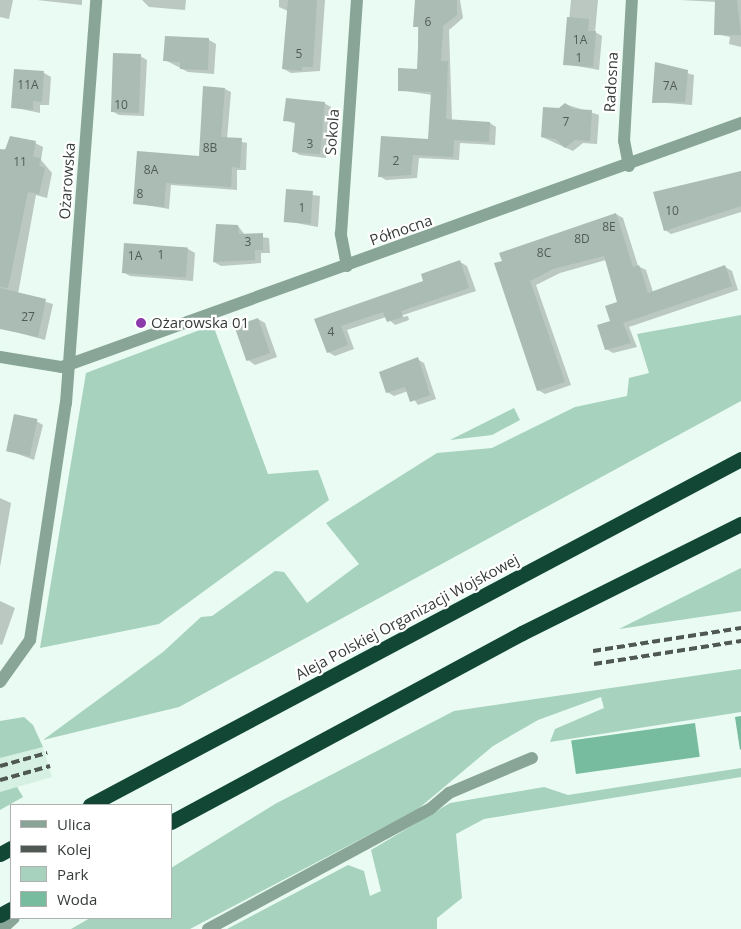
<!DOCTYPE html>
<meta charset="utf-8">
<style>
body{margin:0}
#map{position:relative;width:741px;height:929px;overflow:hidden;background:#e9fbf2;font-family:"Open Sans",sans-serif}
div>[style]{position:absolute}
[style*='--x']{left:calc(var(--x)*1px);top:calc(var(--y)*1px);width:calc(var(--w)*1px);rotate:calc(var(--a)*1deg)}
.built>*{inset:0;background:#d6f1e4}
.green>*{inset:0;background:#a7d2be}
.water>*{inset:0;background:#78bc9f;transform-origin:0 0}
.shadow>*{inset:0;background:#0003}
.building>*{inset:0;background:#aabcb3;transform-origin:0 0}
.minor>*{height:12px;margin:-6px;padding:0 6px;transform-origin:6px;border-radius:6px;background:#89a598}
.highway>*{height:15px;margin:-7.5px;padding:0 7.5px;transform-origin:7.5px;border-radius:7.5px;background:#124735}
.rail>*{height:4px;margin-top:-2px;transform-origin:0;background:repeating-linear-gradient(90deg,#505854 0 8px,transparent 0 12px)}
.dots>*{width:14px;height:14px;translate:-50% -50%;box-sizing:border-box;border:2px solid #fff;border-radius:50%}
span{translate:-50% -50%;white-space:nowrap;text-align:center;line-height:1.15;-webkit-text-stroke:4.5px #fff;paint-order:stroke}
.number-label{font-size:12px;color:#525c57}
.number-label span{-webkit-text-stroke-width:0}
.street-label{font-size:15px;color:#353c38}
.poi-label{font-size:15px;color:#353c38}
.left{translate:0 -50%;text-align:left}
.legend{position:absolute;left:10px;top:804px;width:162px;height:115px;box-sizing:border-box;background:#fff;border:1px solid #aeb1af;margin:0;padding:6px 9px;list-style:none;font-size:15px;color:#353c38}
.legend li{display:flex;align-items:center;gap:10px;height:25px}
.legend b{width:25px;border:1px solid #aeb1af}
</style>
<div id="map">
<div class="built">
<div style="clip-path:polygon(43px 747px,52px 777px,0 792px,0 758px)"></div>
</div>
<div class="green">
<div style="clip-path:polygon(741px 315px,741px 401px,179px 707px,43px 740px,163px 652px,201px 617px,212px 616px,275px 571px,284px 572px,307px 603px,359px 564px,326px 523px,437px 453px,492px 448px,575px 407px,627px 396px,629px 378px,649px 373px,637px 334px)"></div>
<div style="clip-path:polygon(213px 325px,268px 474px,318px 470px,329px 500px,159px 624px,40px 648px,86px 373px)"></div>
<div style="clip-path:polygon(514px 408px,520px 420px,492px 435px,450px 440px)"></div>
<div style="clip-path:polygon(741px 568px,741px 611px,619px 629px)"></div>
<div style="clip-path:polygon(741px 669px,741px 712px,550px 742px,555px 729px,604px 708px,601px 697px,538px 720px,493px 746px,418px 809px,190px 929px,71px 929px,90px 918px,171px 918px,171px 868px,275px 804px,454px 711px)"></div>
<div style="clip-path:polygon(24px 717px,33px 725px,43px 747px,0 758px,0 721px)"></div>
<div style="clip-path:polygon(741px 768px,741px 777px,484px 819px,456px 834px,462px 898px,437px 918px,437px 929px,227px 929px,348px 865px,364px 871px,370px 896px,381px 891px,371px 850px,450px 803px,544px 787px,568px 795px)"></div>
<div style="clip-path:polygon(17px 787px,23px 797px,0 810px,0 792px)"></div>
</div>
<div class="water">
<div style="clip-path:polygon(741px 716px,741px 749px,740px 750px,735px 717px)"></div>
<div style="left:695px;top:723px;width:34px;height:125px;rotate:82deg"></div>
</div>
<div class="shadow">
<div style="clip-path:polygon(0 0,13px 0,9px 19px,0 17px)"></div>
<div style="clip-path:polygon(37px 0,82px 0,82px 5px)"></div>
<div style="clip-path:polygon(142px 0,186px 0,185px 10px,149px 7px)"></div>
<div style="clip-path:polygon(279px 0,325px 0,320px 71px,291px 73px,284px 69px,288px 11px,279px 7px)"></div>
<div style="clip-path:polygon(418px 0,460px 0,463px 18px,449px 30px,452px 121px,490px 123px,496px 127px,495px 145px,460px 143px,459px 160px,419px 158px,417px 178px,386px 180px,379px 176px,430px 140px,432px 95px,399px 90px,418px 70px)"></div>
<div style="clip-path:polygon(571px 0,598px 0,595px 32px,602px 36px,599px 70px,565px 64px)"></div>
<div style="clip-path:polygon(680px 0,741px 0,741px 47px,729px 44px,730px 37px,716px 34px,717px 2px)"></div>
<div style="clip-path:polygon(209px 40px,216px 44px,214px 74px,188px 72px,165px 60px)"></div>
<div style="clip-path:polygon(140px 56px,147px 60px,144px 116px,119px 115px,112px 111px)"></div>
<div style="clip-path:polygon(656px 64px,694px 75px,692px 105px,654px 102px)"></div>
<div style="clip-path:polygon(44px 73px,51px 77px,49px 105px,40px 105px,40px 113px,12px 107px)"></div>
<div style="clip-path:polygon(225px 89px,231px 92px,227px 139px,247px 143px,246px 170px,237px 170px,237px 190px,171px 185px,169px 209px,134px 203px,200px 157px)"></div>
<div style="clip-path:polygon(324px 103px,331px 107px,326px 158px,300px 155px,293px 151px,296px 124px,285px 120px)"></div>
<div style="clip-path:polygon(565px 104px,599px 115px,597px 144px,583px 143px,573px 151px,542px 137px)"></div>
<div style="clip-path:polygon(35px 143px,43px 147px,41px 160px,52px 173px,47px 198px,36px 195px,18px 294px,53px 304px,45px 340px,12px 331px,0 295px,0 150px)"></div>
<div style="clip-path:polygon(741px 173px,741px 212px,671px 234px,665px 230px,655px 193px)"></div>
<div style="clip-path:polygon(287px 191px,320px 196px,318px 227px,285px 221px)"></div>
<div style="clip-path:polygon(616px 214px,623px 218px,638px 266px,646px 270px,653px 292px,725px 267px,732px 271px,738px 290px,629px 327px,637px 347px,613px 353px,606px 349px,618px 303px,606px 260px,560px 273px,536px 285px,571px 385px,545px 394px,538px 390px,496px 264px)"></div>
<div style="clip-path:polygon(238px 226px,245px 235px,269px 238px,270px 253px,261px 253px,261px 263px,221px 266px,214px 262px)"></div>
<div style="clip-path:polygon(125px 244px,188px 249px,195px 253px,193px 281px,130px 276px,123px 272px)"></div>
<div style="clip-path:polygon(460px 262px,467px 266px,476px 291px,391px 319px,408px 316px,409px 320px,395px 325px,386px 317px,347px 330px,354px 349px,335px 356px,328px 352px,316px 320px,425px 282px)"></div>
<div style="clip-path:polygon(258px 319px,265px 323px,277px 357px,255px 365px,248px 360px)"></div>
<div style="clip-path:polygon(417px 359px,424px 363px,436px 399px,418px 405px,408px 391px,394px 396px,387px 392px)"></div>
<div style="clip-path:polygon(36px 421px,43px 425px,34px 460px,7px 450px)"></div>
<div style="clip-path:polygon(0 498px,11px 503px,0 567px)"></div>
<div style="clip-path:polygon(0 601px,15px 608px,2px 645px,0 644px)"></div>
</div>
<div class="building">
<div style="clip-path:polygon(288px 0,317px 0,313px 67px,302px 67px,302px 71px,282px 69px)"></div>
<div style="clip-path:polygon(415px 0,457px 0,457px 15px,443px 26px,441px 61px,448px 61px,446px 119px,490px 122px,489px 142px,454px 140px,453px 157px,413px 155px,411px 175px,378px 177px,381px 136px,428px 139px,431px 92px,398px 91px,398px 68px,417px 69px,419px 27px,413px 27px)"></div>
<div style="clip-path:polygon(715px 0,737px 0,741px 35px,714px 35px)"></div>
<div style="clip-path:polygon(567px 17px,589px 19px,588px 31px,596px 31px,593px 67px,563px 65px)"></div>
<div style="clip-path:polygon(165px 36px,209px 38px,208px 70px,180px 69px,180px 62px,163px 61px)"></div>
<div style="left:113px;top:53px;width:28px;height:59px;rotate:2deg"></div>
<div style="clip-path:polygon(655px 62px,688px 70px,685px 102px,652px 103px)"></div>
<div style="clip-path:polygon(14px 69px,44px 71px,42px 102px,33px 101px,33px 110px,11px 108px)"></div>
<div style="clip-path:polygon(203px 86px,225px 88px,221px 137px,242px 138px,240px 168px,232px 167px,231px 187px,166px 183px,164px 207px,133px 204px,137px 151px,199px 156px)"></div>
<div style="clip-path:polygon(286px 98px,325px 102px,320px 154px,292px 152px,295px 122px,283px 121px)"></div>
<div style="clip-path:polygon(565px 103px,573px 109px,592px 110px,590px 141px,575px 140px,565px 148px,556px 139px,541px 137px,543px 107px,559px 108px)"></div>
<div style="clip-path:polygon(10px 136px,36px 141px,33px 157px,41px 158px,39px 166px,45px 168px,39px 194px,28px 192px,8px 288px,0 287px,0 149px,5px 150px)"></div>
<div style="clip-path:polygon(741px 171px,741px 206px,664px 231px,653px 192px)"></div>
<div style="left:286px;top:189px;width:27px;height:33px;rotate:4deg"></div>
<div style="clip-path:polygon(616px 213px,633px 267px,639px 265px,648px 293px,725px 265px,732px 286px,623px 323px,631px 343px,605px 350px,597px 325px,610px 321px,605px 306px,617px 302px,604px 256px,553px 269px,530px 281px,565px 382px,537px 391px,494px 263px,502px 261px,499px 253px)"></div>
<div style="clip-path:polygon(216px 224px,238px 225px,239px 234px,263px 233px,263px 250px,255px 250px,255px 260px,213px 262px)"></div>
<div style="left:124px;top:243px;width:64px;height:30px;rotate:4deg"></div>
<div style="clip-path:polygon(460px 260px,469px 288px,401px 311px,403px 317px,387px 322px,383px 312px,341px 326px,348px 345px,327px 353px,314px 319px,423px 281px,421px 274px)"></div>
<div style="clip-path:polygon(0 288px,46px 299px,38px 337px,0 329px)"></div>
<div style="left:258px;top:318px;width:37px;height:25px;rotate:71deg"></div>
<div style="clip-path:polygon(418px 357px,430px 395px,410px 402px,405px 387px,386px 393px,379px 372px)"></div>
<div style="left:14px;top:414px;width:24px;height:38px;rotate:12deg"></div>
</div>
<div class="minor">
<div style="--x:629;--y:166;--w:25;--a:-101"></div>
<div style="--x:624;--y:141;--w:141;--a:-86.8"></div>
<div style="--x:347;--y:266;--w:33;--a:-101"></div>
<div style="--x:341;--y:234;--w:235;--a:-86.1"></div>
<div style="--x:0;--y:357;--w:63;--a:9.2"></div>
<div style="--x:62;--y:367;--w:722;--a:-19.77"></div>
<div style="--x:0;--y:682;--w:52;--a:-54.5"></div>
<div style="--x:30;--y:640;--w:240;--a:-81.4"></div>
<div style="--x:66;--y:403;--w:404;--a:-85.7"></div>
<div style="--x:2;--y:929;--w:16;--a:-43"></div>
<div style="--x:208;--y:929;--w:252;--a:-28.4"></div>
<div style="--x:430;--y:809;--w:25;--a:-40"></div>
<div style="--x:449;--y:793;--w:90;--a:-22.9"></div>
</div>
<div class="highway">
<div style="--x:90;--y:805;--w:737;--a:-27.99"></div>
<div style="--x:171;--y:822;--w:399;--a:-28.3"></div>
<div style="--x:522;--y:633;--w:245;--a:-26.5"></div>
<div style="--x:0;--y:854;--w:13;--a:-29"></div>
<div style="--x:0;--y:915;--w:13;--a:-29"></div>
</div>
<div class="rail">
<div style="--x:593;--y:651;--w:150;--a:-8.8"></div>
<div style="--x:594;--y:664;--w:149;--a:-8.9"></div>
<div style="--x:0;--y:766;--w:49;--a:-15.5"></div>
<div style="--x:0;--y:780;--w:52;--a:-15.6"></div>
</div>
<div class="dots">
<div style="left:141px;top:323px;background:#8c3baa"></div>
</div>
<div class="number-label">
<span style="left:428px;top:22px">6</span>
<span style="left:580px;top:40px">1A</span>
<span style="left:299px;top:54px">5</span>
<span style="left:579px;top:58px">1</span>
<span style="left:28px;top:85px">11A</span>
<span style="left:670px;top:86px">7A</span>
<span style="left:121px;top:105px">10</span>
<span style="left:566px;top:122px">7</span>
<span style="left:310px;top:144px">3</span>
<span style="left:210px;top:148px">8B</span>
<span style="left:396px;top:161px">2</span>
<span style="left:20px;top:162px">11</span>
<span style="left:151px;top:170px">8A</span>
<span style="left:140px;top:194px">8</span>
<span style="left:302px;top:208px">1</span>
<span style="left:672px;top:211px">10</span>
<span style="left:609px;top:227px">8E</span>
<span style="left:582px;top:239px">8D</span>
<span style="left:248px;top:242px">3</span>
<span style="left:544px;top:253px">8C</span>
<span style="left:161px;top:255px">1</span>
<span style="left:135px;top:256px">1A</span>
<span style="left:28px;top:317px">27</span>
<span style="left:331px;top:332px">4</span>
</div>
<div class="street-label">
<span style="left:611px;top:82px;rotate:-87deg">Radosna</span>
<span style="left:332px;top:132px;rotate:-86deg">Sokola</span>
<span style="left:67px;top:181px;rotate:-86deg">Ożarowska</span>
<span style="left:401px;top:230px;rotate:-19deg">Północna</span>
<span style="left:407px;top:617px;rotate:-28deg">Aleja Polskiej Organizacji Wojskowej</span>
</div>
<div class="poi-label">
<span class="left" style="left:151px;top:323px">Ożarowska 01</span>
</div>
<ul class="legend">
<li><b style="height:6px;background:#89a598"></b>Ulica</li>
<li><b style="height:6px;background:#505854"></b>Kolej</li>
<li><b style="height:14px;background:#a7d2be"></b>Park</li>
<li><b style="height:14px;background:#78bc9f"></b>Woda</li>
</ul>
</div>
